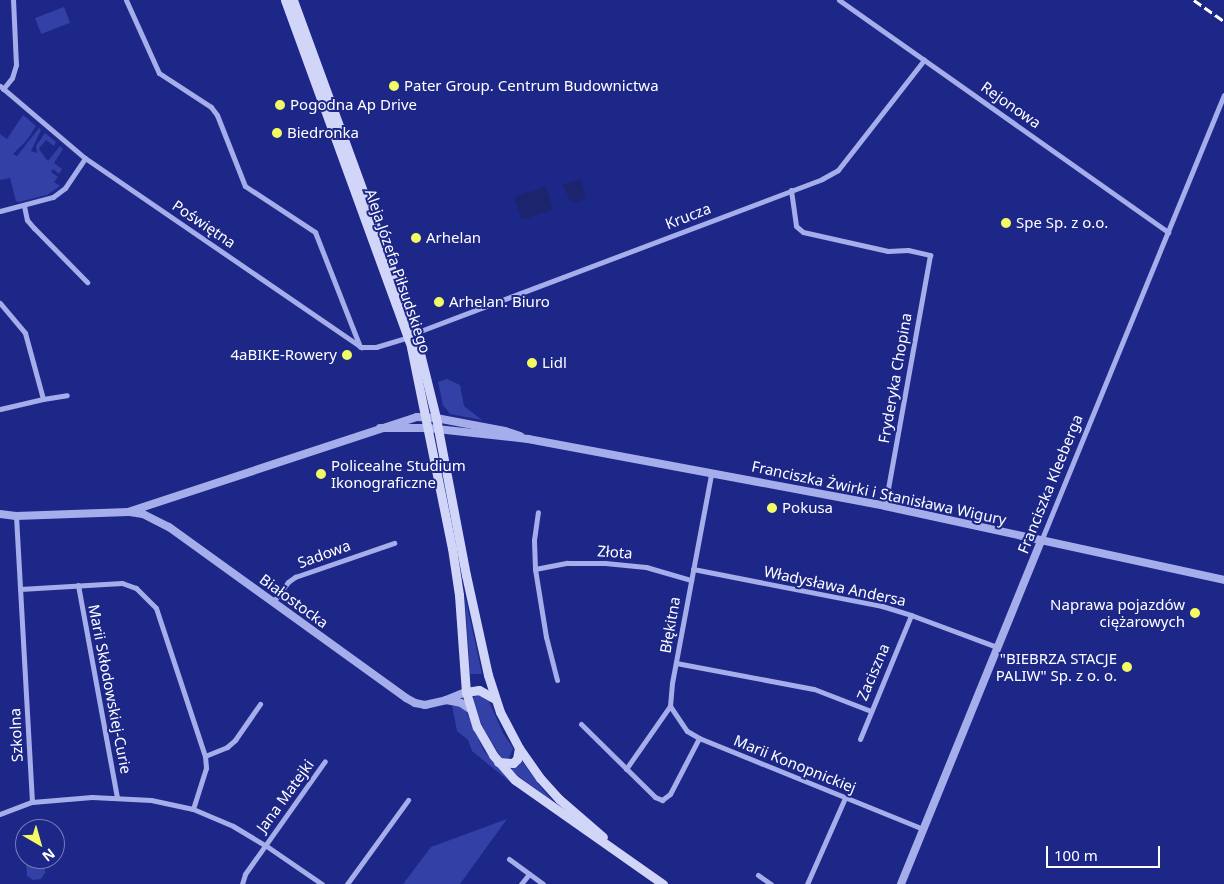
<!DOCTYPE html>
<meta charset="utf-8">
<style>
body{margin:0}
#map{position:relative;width:1224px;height:884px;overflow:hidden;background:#1d2787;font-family:"Noto Sans",sans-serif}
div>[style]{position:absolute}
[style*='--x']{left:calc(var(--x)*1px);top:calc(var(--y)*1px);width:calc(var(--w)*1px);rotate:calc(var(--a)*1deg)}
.green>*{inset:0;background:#3340a6;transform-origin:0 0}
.water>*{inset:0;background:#1c246d;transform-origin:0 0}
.minor>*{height:5px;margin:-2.5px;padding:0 2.5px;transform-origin:2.5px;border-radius:2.5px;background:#a5adeb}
.tertiary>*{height:8px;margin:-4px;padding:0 4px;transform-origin:4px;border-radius:4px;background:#a5adeb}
.secondary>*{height:9px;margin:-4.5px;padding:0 4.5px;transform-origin:4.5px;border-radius:4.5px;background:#d1d5f8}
.rail>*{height:2.5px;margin-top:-1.25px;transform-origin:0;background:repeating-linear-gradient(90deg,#fff 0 9px,transparent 0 13px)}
.dots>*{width:14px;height:14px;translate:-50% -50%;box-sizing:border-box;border:2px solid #1d2787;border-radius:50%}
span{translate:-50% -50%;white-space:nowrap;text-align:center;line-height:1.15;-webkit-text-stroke:4px #1d2787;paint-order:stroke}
.poi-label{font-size:15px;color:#fff}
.left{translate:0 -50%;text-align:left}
.right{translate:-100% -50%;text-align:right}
.street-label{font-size:15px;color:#fff}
.north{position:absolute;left:15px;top:819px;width:50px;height:50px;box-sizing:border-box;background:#1d2787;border:1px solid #777db7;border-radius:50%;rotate:142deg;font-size:14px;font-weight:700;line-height:20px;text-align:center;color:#fff}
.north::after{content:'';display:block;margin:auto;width:18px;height:22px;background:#f3fb64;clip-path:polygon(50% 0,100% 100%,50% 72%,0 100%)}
.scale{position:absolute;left:1046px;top:846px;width:114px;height:22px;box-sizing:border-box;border:2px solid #fff;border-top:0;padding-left:6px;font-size:15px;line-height:18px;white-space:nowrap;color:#fff;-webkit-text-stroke:4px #1d2787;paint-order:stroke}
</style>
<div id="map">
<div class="green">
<div style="left:64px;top:7px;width:17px;height:31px;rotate:69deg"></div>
<div style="clip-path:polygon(23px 115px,36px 126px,27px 140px,13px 154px,17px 156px,39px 128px,41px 130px,31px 151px,37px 153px,36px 146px,45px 133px,56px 142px,54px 146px,46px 140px,40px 147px,39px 149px,46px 159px,48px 161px,60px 146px,63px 149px,54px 163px,62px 169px,59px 174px,53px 169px,51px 172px,58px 177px,54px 182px,60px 186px,47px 195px,19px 202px,16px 201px,10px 178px,0 180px,0 134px,7px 139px)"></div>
<div style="clip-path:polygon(447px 379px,460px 385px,464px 406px,482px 420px,450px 414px,443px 405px,438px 382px)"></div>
<div style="clip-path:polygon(465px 596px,482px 674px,470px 674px)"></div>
<div style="clip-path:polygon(478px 693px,488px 699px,503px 733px,513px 748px,509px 758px,502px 759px,484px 730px,472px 699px)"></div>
<div style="clip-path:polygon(452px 705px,459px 706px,466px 711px,484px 751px,516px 787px,472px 751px,468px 740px,457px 731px)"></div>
<div style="clip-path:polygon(522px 761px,543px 790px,555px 803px,510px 770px)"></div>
<div style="clip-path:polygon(507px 819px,460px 884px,403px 884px,431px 847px)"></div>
<div style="clip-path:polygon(26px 859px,44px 859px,45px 873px,41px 879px,33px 880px,27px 876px)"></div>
</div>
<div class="water">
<div style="clip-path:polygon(580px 179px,586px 196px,577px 203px,570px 200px,563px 185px)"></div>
<div style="left:546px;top:187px;width:24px;height:33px;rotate:73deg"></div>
</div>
<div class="minor">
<div style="--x:126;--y:0;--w:80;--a:65.7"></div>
<div style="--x:159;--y:73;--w:62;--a:33.2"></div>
<div style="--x:211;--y:107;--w:10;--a:53"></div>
<div style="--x:217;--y:115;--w:76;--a:68.5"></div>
<div style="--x:245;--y:186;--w:84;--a:33.3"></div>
<div style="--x:315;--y:232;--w:123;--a:68.6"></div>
<div style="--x:839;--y:0;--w:403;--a:35.2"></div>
<div style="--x:0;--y:86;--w:111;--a:40.3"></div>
<div style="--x:85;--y:158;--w:335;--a:34.4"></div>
<div style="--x:361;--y:347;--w:15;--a:0"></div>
<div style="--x:376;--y:347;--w:34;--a:-17"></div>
<div style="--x:3;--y:89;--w:14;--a:-51"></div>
<div style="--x:12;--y:78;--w:14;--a:-73"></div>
<div style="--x:16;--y:65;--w:65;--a:-92.6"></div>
<div style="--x:791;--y:190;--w:36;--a:82"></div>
<div style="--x:796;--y:226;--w:9;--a:41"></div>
<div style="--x:803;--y:232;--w:87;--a:12.6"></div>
<div style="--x:888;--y:251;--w:20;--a:-3"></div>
<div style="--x:908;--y:250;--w:23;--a:13"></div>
<div style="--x:930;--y:255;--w:255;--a:100.2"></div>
<div style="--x:24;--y:206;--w:14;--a:78"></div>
<div style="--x:27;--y:220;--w:11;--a:49"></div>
<div style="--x:34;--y:228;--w:76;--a:45.5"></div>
<div style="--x:0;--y:211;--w:55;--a:-14.8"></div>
<div style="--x:53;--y:197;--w:15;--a:-37"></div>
<div style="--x:65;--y:188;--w:36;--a:-56"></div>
<div style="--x:0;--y:303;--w:39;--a:50"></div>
<div style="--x:25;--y:333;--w:68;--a:74.7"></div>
<div style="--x:43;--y:399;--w:44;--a:166.9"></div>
<div style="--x:415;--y:333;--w:435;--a:-20.7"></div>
<div style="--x:822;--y:179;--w:18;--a:-29"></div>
<div style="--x:838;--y:170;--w:140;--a:-52"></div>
<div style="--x:43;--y:399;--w:24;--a:-9"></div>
<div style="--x:16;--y:516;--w:286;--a:86.8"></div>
<div style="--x:1041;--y:541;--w:482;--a:-67.7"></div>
<div style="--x:535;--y:569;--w:29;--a:-92"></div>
<div style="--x:534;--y:540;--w:28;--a:-82"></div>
<div style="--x:693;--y:569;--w:193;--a:11.1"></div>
<div style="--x:882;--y:606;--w:30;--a:17"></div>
<div style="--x:911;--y:615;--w:92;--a:20.4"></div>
<div style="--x:78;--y:585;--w:216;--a:79.6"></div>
<div style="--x:20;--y:589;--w:102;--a:-3.4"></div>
<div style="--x:122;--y:583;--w:15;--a:20"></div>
<div style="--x:136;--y:588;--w:28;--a:45"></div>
<div style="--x:156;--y:608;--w:156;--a:71.7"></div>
<div style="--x:205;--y:756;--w:12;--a:85"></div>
<div style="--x:206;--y:768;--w:43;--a:107.6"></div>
<div style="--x:273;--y:602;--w:25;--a:-53"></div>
<div style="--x:288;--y:582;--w:9;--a:-36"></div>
<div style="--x:295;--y:577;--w:105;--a:-19"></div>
<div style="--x:676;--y:663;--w:140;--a:10.7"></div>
<div style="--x:814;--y:689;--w:61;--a:21.1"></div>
<div style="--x:557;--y:680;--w:44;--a:-104.3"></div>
<div style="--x:546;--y:637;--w:69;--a:-99.2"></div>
<div style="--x:535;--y:569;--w:33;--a:-11"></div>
<div style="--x:567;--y:563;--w:38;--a:0"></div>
<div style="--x:605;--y:563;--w:41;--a:5.6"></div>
<div style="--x:646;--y:567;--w:47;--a:16.1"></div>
<div style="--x:670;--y:706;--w:30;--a:56"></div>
<div style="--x:687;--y:731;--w:14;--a:30"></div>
<div style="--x:699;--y:738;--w:242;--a:22.1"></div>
<div style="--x:581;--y:724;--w:104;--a:44.6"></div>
<div style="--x:655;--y:797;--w:8;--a:23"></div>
<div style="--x:662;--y:800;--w:10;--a:-37"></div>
<div style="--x:670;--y:794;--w:63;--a:-62.6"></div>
<div style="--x:860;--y:739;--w:134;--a:-67.6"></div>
<div style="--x:205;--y:756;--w:24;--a:-22"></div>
<div style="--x:227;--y:747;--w:11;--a:-41"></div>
<div style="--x:235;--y:740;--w:44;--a:-55.2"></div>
<div style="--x:626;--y:769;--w:77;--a:-55.1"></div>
<div style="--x:670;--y:706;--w:23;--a:-85"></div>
<div style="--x:672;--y:683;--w:213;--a:-79.4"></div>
<div style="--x:0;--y:814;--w:34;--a:-21"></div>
<div style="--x:32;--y:802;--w:60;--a:-4.8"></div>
<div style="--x:92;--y:797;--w:59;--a:2.9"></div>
<div style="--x:151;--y:800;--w:43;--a:12.1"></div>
<div style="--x:193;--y:809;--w:43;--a:23"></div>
<div style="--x:233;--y:826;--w:37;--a:31"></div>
<div style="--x:265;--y:845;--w:69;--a:34.4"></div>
<div style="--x:509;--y:859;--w:42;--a:36.3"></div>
<div style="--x:758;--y:875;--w:16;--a:35"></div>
<div style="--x:242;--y:884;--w:10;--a:-73"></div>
<div style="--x:245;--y:874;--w:138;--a:-54.7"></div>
<div style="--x:347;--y:884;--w:104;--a:-54"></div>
<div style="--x:521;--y:884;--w:13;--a:-51"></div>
<div style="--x:807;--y:884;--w:94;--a:-66.2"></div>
</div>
<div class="tertiary">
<div style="--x:380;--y:428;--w:48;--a:0"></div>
<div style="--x:428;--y:428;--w:101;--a:6.3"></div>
<div style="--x:528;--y:439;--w:363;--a:10.6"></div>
<div style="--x:885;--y:506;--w:347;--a:12.3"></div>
<div style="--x:130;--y:512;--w:13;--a:9"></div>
<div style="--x:143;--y:514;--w:29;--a:27"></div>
<div style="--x:169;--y:527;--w:292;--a:35.8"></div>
<div style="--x:406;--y:698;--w:10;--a:29"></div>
<div style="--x:415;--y:703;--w:10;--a:11"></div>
<div style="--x:425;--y:705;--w:22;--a:-13"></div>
<div style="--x:446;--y:700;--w:22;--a:-22"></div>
<div style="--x:0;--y:514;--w:16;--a:7"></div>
<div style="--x:16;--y:516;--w:112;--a:-2"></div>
<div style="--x:128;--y:512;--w:304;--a:-18.2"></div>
<div style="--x:417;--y:417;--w:19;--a:3"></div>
<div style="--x:436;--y:418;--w:70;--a:10.7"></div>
<div style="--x:505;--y:431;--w:16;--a:18"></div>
<div style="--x:446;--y:700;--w:15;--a:11"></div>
<div style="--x:461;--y:703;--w:11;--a:34"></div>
<div style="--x:901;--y:884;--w:370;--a:-67.8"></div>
</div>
<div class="secondary">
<div style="--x:285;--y:0;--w:369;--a:70"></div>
<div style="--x:411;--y:347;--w:205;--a:78.5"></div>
<div style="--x:452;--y:548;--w:48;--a:81.5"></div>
<div style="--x:459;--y:595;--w:97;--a:85.9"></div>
<div style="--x:466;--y:692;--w:37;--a:73"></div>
<div style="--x:477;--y:727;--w:32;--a:60"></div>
<div style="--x:493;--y:755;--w:33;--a:49"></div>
<div style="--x:515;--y:780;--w:181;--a:35.1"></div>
<div style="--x:293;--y:0;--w:355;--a:69.9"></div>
<div style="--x:415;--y:333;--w:88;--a:76.1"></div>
<div style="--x:436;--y:418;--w:160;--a:79.2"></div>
<div style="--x:466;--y:575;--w:102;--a:77.6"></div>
<div style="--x:488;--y:675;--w:39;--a:72"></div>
<div style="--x:500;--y:712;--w:41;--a:62.2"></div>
<div style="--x:519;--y:748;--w:37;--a:55"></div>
<div style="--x:540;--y:778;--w:28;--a:48"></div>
<div style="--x:559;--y:799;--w:58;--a:40.8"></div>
<div style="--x:466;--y:692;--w:13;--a:-9"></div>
<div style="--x:479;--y:690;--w:18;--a:29"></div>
<div style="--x:498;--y:762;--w:15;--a:4"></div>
<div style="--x:513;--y:763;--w:6;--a:-45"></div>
<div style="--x:517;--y:759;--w:11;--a:-80"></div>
</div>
<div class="rail">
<div style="--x:1194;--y:0;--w:37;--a:35"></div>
</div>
<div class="dots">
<div style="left:394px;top:86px;background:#f3fb64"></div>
<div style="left:280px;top:105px;background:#f3fb64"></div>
<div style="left:277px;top:133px;background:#f3fb64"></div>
<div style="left:1006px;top:223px;background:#f3fb64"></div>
<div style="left:416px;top:238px;background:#f3fb64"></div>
<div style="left:439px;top:302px;background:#f3fb64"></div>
<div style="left:347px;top:355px;background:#f3fb64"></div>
<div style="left:532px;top:363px;background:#f3fb64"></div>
<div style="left:321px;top:474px;background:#f3fb64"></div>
<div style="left:772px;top:508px;background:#f3fb64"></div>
<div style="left:1195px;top:613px;background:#f3fb64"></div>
<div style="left:1127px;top:667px;background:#f3fb64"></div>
</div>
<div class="poi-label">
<span class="left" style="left:404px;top:86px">Pater Group. Centrum Budownictwa</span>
<span class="left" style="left:290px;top:105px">Pogodna Ap Drive</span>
<span class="left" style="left:287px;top:133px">Biedronka</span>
<span class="left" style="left:1016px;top:223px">Spe Sp. z o.o.</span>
<span class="left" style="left:426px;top:238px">Arhelan</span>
<span class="left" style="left:449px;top:302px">Arhelan. Biuro</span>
<span class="right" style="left:337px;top:355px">4aBIKE-Rowery</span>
<span class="left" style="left:542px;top:363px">Lidl</span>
<span class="left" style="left:331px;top:474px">Policealne Studium<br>Ikonograficzne</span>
<span class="left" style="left:782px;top:508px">Pokusa</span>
<span class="right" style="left:1185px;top:613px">Naprawa pojazdów<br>ciężarowych</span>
<span class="right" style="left:1117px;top:667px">"BIEBRZA STACJE<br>PALIW" Sp. z o. o.</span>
</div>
<div class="street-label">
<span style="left:1011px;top:105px;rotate:35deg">Rejonowa</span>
<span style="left:688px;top:216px;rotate:-21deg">Krucza</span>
<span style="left:204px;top:224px;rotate:34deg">Poświętna</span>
<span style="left:398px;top:271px;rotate:71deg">Aleja Józefa Piłsudskiego</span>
<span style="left:895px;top:378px;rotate:-80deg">Fryderyka Chopina</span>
<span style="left:1050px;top:484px;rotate:-68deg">Franciszka Kleeberga</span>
<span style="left:879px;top:493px;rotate:12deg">Franciszka Żwirki i Stanisława Wigury</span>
<span style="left:615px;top:552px;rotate:4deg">Złota</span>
<span style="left:324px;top:554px;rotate:-20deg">Sadowa</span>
<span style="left:835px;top:586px;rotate:12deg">Władysława Andersa</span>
<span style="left:294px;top:601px;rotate:36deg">Białostocka</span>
<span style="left:670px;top:625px;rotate:-80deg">Błękitna</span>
<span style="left:873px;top:672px;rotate:-67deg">Zaciszna</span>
<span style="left:110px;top:689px;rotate:79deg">Marii Skłodowskiej-Curie</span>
<span style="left:16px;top:735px;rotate:-93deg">Szkolna</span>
<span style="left:795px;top:764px;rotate:22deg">Marii Konopnickiej</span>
<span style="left:285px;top:796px;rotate:-54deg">Jana Matejki</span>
</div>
<div class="north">N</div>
<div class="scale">100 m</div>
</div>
